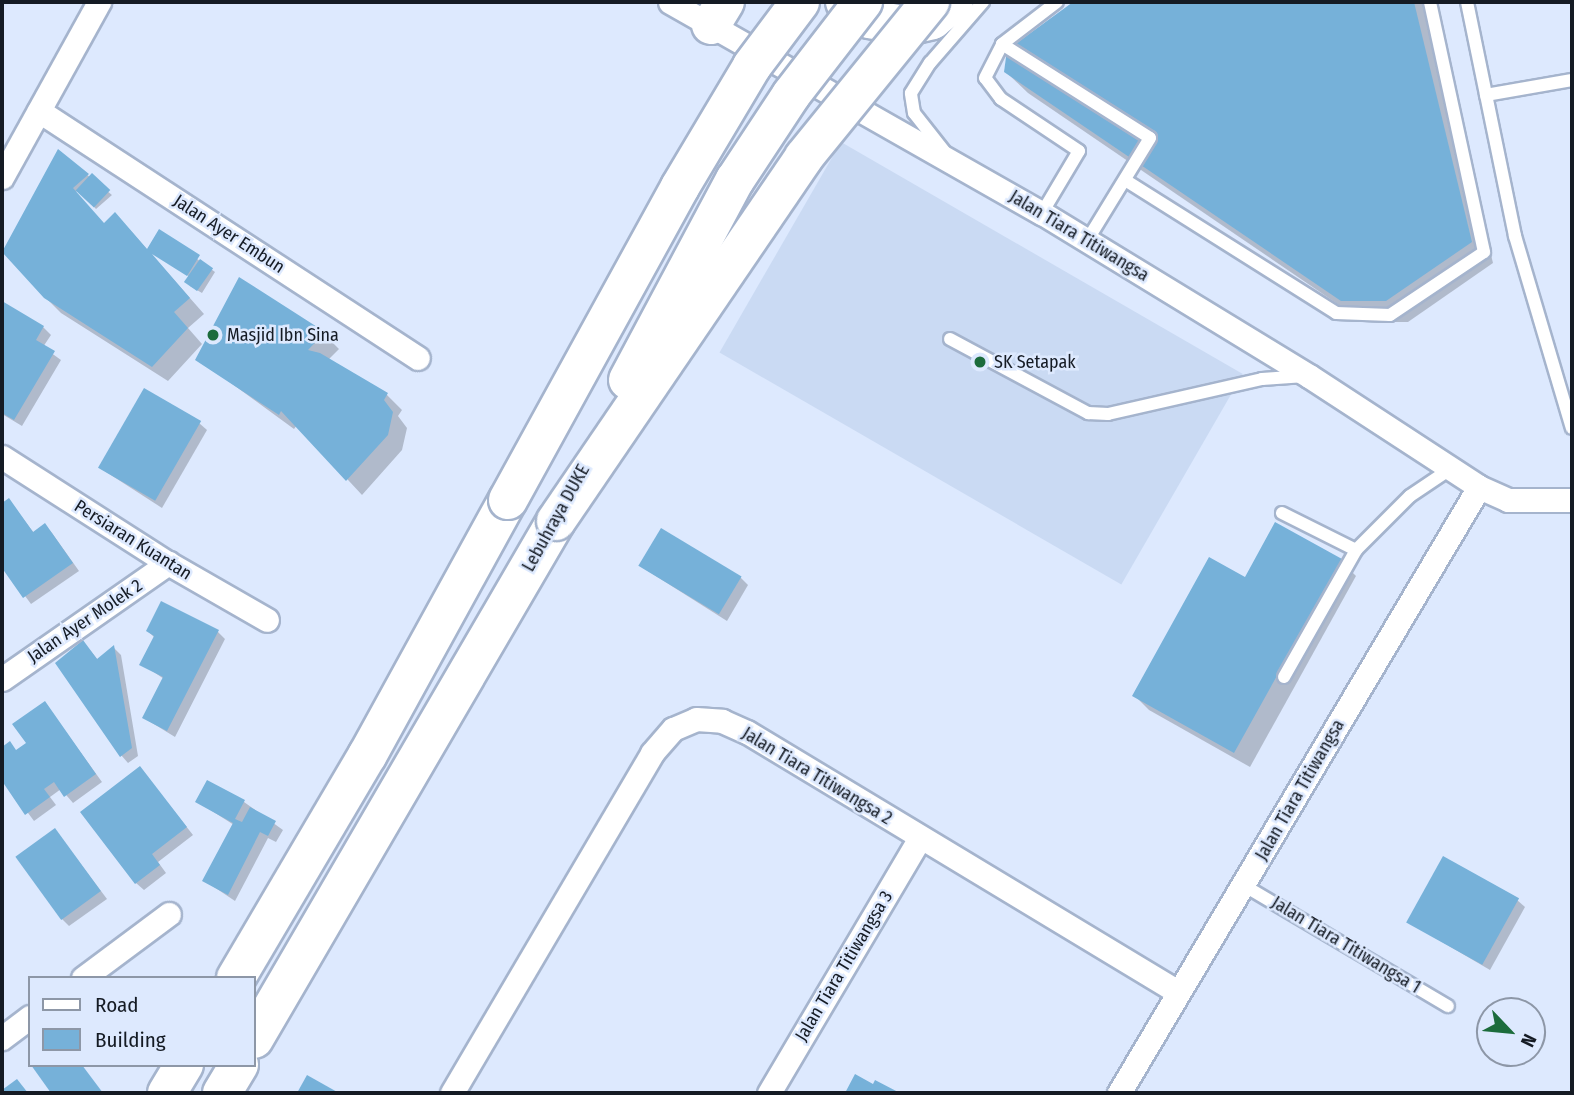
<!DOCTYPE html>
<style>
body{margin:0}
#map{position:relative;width:1574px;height:1095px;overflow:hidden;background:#dde9fe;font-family:"Fira Sans Condensed",sans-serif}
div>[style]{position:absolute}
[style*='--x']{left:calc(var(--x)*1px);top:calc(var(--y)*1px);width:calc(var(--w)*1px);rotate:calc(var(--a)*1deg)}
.built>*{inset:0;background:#cadaf3;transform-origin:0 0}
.shadow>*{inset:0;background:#0003}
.building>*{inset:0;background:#76b1d9;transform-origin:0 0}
.roads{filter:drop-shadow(2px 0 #a5b4cd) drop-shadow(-2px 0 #a5b4cd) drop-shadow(0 2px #a5b4cd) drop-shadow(0 -2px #a5b4cd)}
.lane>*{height:12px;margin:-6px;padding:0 6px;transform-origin:6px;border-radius:6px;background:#fff}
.street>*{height:23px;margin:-11.5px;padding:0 11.5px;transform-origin:11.5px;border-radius:11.5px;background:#fff}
.highway>*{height:38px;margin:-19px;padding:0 19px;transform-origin:19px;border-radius:19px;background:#fff}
.bridges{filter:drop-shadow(2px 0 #a5b4cd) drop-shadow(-2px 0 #a5b4cd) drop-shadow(0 2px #a5b4cd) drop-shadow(0 -2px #a5b4cd)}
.highway-bridge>*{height:38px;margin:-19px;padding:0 19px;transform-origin:19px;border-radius:19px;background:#fff}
.dots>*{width:19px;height:19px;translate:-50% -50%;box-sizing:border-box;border:4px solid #dde9fe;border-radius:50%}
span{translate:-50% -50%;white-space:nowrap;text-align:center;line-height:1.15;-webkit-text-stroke:5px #dde9fe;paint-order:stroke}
.street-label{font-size:18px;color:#151b24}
.poi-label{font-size:18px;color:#151b24}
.left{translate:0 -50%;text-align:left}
.frame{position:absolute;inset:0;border:4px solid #151b24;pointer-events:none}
.legend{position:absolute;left:28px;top:976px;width:228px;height:91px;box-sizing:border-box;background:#dde9fe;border:2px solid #8d97a7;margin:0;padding:9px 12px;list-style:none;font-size:21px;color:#151b24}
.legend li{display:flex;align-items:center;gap:14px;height:35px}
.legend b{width:35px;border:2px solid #8d97a7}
.north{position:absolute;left:1476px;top:997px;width:70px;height:70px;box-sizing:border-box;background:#dde9fe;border:2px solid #8d97a7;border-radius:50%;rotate:116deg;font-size:19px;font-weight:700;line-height:28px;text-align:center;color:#151b24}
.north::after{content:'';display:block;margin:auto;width:24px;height:32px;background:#1c6c3c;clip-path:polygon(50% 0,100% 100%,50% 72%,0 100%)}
</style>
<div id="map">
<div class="built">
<div style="left:841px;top:142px;width:464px;height:243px;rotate:30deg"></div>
</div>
<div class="shadow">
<div style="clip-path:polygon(1076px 2px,1430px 2px,1493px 263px,1408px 322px,1364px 322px,1028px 93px,1006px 72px,1009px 51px)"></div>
<div style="clip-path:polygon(59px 152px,112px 195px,96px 209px,78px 190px,75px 193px,105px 225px,130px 230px,204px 314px,188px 328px,202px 344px,168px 381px,61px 313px,45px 297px)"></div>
<div style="clip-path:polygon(160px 232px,215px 272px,202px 293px,190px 286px,191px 278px,149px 248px)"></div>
<div style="clip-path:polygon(240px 279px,324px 334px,339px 349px,328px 360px,387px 395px,402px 410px,398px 416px,407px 428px,402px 450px,362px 495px,297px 425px,294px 429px,198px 359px)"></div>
<div style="clip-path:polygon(2px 303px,43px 327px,51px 335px,43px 347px,61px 360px,22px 426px,2px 414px)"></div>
<div style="clip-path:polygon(199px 423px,207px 430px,162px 508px,100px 468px)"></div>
<div style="clip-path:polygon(9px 500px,34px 533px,45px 526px,52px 533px,79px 571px,31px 604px,2px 565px,2px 505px)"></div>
<div style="clip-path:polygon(1341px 561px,1356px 576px,1250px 767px,1149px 710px,1134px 695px,1245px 579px)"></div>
<div style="clip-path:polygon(640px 566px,741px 578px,748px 585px,727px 621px)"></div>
<div style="clip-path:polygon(148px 631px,218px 632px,225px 639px,175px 737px,144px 718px,164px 679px,142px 664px,155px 638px)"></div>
<div style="clip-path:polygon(114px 648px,121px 655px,138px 756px,128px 763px,121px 755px,90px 650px,98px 660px)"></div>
<div style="clip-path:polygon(45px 703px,102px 782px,73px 803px,61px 789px,50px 797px,56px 805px,34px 821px,2px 778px,2px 749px,9px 744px,17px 752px,28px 744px)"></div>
<div style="clip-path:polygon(140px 768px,193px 835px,158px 862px,166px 873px,144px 890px,136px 883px)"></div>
<div style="clip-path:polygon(198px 802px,244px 802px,283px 830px,276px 842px,268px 838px,235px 901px,205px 881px,234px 825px)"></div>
<div style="clip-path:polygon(55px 830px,107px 899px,69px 926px,62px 919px)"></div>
<div style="clip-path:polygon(1517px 900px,1525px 907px,1490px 970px,1408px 922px)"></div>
</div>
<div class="building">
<div style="clip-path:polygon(1073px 2px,1414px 2px,1472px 242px,1386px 301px,1341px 301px,1004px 72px,1007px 50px)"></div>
<div style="clip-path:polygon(58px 149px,89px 174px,73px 188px,104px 223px,115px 212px,147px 249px,159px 229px,200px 255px,187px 276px,152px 254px,190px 298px,174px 312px,188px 328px,152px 367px,44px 298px,2px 252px)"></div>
<div style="left:92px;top:173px;width:25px;height:24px;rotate:43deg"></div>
<div style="left:200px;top:259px;width:16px;height:28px;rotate:35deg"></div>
<div style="clip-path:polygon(239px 277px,325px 332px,308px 350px,320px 353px,388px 393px,384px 400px,393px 412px,388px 435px,346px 481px,281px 411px,279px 415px,195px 360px)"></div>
<div style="clip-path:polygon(2px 301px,44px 326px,36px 340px,55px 351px,14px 420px,2px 413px)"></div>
<div style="left:144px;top:388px;width:66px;height:92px;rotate:30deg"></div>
<div style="clip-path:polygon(9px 498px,33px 532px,45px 523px,73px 563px,23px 598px,2px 568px,2px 503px)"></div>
<div style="clip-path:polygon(1275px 522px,1342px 559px,1234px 753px,1132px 696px,1209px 557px,1245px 577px)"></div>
<div style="left:661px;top:528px;width:94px;height:44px;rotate:31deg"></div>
<div style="clip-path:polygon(161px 601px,219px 630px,167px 731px,142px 718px,163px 677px,139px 665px,154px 636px,146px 631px)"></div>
<div style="clip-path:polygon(83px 640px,97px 659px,114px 645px,132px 748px,120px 757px,55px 663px)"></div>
<div style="clip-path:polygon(45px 701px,96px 774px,64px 797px,54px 782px,44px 789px,50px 797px,25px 815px,2px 781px,2px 747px,10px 741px,16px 750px,26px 743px,12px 724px)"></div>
<div style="clip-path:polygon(140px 766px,187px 827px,152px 854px,160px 865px,135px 884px,80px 812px)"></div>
<div style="clip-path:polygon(207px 780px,245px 800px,235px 819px,242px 822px,250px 807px,276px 821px,268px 836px,260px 832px,228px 895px,202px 881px,233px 823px,195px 802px)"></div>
<div style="left:55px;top:828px;width:78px;height:49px;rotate:54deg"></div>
<div style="left:1443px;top:856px;width:87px;height:76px;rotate:29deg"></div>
<div style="clip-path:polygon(31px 1065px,82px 1065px,103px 1093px,51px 1093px)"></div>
<div style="clip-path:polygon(855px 1074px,873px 1084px,875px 1080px,900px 1093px,845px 1093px)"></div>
<div style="clip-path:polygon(307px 1075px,339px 1093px,297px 1093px)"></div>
<div style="clip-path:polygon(17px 1079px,28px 1093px,2px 1093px,2px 1090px)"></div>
</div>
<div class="roads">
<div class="lane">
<div style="--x:1467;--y:2;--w:239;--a:78.4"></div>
<div style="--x:1515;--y:236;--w:200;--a:73.5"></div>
<div style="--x:1002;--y:44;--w:175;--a:32.4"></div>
<div style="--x:1150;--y:138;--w:121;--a:121.5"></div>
<div style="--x:1486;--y:95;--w:87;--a:-9.9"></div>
<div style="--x:944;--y:151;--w:48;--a:-128.3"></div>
<div style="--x:914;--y:113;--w:20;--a:-99"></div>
<div style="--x:911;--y:93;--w:36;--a:-58"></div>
<div style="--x:930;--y:63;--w:81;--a:-49"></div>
<div style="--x:1125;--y:180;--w:249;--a:32.2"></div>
<div style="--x:1336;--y:313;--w:54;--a:2.1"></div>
<div style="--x:1390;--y:315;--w:113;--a:-33.8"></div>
<div style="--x:1484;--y:252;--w:256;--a:-102.2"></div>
<div style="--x:1042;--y:213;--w:72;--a:-59.2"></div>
<div style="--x:1079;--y:151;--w:94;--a:-146.3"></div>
<div style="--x:1001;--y:99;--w:26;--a:-127"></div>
<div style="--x:985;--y:78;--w:38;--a:-63"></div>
<div style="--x:1002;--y:44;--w:69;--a:-37.4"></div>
<div style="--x:950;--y:339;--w:157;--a:28.2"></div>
<div style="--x:1088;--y:413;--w:20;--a:3"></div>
<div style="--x:1108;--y:414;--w:158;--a:-12.8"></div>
<div style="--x:1262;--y:379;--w:43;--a:-4"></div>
<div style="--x:1282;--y:513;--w:83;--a:26.6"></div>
<div style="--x:1284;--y:677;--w:146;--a:-60.4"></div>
<div style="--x:1356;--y:550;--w:76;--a:-45"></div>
<div style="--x:1410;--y:496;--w:48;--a:-34"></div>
<div style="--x:1243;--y:885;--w:238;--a:30.6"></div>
</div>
<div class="street">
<div style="--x:670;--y:2;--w:428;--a:29.6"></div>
<div style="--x:1042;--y:213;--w:313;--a:31.4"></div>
<div style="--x:1309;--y:376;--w:203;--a:33.1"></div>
<div style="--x:1479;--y:487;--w:32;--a:24"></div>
<div style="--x:1508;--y:500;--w:64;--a:0"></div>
<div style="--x:39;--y:111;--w:452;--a:33.1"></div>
<div style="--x:2;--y:177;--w:200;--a:-61"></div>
<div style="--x:2;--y:457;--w:197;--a:32.6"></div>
<div style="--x:168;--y:563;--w:114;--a:29.9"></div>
<div style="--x:2;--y:679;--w:203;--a:-34.9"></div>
<div style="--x:83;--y:978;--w:107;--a:-36.7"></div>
<div style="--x:2;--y:1038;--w:35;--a:-37"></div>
<div style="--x:452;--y:1093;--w:394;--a:-59.5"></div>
<div style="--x:652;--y:753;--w:32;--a:-49"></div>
<div style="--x:673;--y:729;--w:25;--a:-23"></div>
<div style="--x:696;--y:719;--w:26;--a:4"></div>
<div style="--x:722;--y:721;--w:27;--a:24"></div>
<div style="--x:747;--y:732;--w:503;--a:31.1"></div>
<div style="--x:769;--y:1093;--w:295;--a:-59.4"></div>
<div style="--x:1119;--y:1093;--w:705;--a:-59.29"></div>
</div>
<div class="highway">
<div style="--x:845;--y:2;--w:29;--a:35"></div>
<div style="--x:869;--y:19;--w:39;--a:10"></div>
<div style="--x:907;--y:26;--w:26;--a:-13"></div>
<div style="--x:932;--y:20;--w:28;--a:-39"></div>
<div style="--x:711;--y:25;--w:27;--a:-59"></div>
<div style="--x:236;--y:978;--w:258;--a:-59.5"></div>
<div style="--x:367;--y:756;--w:292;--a:-61.2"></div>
<div style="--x:254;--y:1039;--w:600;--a:-59.76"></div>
<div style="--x:167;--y:1093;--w:33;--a:-59"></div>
<div style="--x:222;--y:1093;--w:33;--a:-59"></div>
</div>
</div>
<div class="bridges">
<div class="highway-bridge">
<div style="--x:628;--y:380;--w:227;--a:-61.9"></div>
<div style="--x:735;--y:180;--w:102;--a:-56.6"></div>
<div style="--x:791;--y:95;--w:118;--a:-52.3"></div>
<div style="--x:508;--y:500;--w:357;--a:-61.2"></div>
<div style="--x:680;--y:187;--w:141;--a:-59.2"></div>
<div style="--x:752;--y:66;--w:80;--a:-53.1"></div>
<div style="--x:556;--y:521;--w:440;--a:-55.7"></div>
<div style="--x:804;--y:157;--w:200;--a:-50.9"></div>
</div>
</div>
<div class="dots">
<div style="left:213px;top:335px;background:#1c6c3c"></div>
<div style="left:980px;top:362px;background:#1c6c3c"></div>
</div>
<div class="street-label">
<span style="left:229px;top:234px;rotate:33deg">Jalan Ayer Embun</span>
<span style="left:1079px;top:236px;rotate:31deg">Jalan Tiara Titiwangsa</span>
<span style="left:556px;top:518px;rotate:-61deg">Lebuhraya DUKE</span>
<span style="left:133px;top:540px;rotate:32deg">Persiaran Kuantan</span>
<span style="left:85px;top:621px;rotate:-34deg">Jalan Ayer Molek 2</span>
<span style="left:817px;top:776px;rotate:31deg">Jalan Tiara Titiwangsa 2</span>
<span style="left:1300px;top:790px;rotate:-60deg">Jalan Tiara Titiwangsa</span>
<span style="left:1346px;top:945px;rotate:31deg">Jalan Tiara Titiwangsa 1</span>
<span style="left:844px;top:966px;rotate:-59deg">Jalan Tiara Titiwangsa 3</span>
</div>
<div class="poi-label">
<span class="left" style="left:227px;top:335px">Masjid Ibn Sina</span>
<span class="left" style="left:994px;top:362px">SK Setapak</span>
</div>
<div class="frame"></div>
<ul class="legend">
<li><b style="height:9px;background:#fff"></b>Road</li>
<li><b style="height:19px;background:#76b1d9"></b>Building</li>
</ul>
<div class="north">N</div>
</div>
